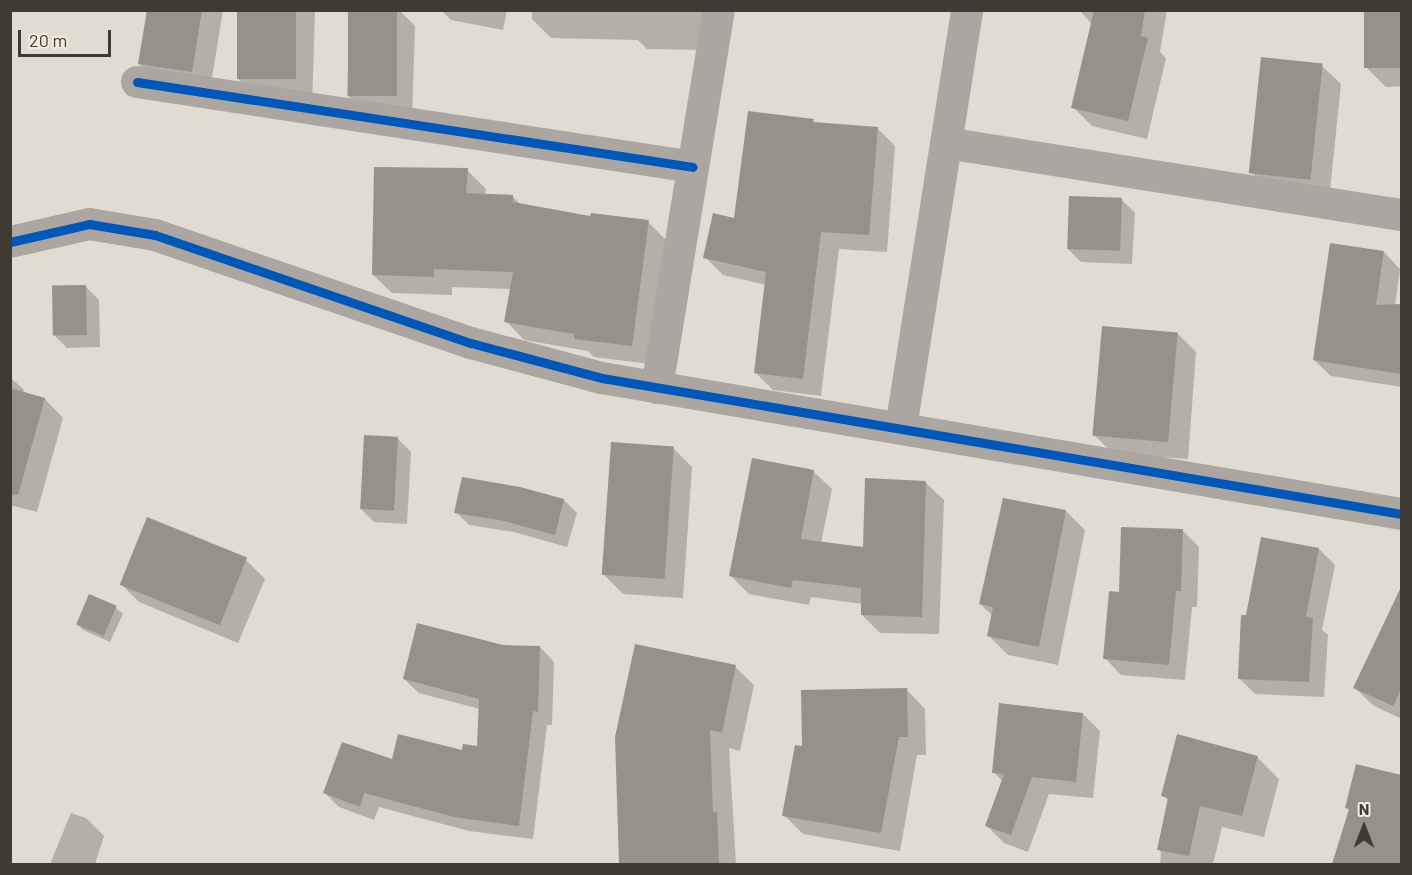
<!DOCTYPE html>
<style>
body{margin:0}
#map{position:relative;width:1412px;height:875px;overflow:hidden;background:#e1dcd2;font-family:Barlow,sans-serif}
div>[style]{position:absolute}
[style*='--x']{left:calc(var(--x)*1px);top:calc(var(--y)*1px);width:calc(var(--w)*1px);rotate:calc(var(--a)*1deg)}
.shadow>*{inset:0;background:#0003}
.building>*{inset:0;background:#96928a;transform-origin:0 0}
.minor>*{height:32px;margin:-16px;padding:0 16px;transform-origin:16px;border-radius:16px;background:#aba6a2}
.cycleway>*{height:9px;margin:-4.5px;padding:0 4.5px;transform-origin:4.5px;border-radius:4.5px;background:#0057b8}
span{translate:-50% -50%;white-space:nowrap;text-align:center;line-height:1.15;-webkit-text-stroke:6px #f5ecda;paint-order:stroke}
.frame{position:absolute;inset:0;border:12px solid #3f3b34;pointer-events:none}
.north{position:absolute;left:1334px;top:797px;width:60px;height:60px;-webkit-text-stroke:4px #f5ecda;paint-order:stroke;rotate:0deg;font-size:16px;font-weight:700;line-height:24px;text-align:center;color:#3f3b34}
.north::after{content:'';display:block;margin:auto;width:21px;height:27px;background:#3f3b34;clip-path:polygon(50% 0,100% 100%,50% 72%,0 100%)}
.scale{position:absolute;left:18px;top:30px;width:93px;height:27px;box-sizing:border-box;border:3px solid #3f3b34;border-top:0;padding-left:8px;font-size:18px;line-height:21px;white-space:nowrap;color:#3f3b34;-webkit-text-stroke:4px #f5ecda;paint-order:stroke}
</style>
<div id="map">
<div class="shadow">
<div style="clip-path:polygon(148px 10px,223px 10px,210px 90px,158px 83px,139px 64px)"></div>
<div style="clip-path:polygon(239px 10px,315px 10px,312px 106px,256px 97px,237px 78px)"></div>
<div style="clip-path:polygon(350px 10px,399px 10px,415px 26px,412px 121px,366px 114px,347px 95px)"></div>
<div style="clip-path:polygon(441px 10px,507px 10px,503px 30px,451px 20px)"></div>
<div style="clip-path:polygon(532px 10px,707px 10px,705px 50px,647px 49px,638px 40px,551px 38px,532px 19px)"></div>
<div style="clip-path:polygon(1079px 10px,1167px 10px,1160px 52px,1166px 58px,1147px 139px,1092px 126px,1073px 107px,1092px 24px)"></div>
<div style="clip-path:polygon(1366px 10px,1402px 10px,1402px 86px,1386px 87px,1367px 68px)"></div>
<div style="clip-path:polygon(1322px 66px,1341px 84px,1329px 200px,1270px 191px,1251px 172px)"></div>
<div style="clip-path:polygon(813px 121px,816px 124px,877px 128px,895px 146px,887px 252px,839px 249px,821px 396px,773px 390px,755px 372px,766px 285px,723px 275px,705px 257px)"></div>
<div style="clip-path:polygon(467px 170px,486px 189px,485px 196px,513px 197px,521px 205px,592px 217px,648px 222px,667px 241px,650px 364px,594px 357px,588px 351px,524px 340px,506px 321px,511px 289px,452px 287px,452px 295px,392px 293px,373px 275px)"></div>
<div style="clip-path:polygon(1122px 200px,1135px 213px,1132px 264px,1081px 262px,1068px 249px)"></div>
<div style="clip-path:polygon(1384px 252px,1400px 269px,1395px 306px,1402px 306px,1402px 387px,1331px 376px,1314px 360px)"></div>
<div style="clip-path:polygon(86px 287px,99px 300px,100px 347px,67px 348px,54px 335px)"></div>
<div style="clip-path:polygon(1177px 333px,1196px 352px,1188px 459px,1114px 454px,1095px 436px)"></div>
<div style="clip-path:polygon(10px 377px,24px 390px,23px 393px,45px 399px,63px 418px,37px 512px,10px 505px)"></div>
<div style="clip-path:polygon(398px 439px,411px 452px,407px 524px,374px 522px,361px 509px)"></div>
<div style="clip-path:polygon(673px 448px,692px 467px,683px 598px,623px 594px,604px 575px)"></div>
<div style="clip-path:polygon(813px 471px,832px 489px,821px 543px,864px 549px,925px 482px,944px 500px,939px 634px,880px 633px,862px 615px,863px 604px,811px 597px,809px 605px,749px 594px,730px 575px)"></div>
<div style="clip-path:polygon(520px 489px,564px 500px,577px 513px,567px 547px,514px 532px,469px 525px,456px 512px)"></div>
<div style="clip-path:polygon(1066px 511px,1085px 530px,1058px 665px,1008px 655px,989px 636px,993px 616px,980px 604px)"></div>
<div style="clip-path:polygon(1183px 531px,1199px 547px,1197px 607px,1192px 607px,1185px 680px,1121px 675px,1105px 658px,1121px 593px)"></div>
<div style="clip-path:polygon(1319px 549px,1335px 565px,1322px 630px,1328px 635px,1324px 697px,1255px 694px,1239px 678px,1247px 616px)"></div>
<div style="clip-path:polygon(246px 560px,265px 579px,238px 643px,139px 602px,120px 583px)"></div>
<div style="clip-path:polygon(1402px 590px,1402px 719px,1374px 706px,1355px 688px)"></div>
<div style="clip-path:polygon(90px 595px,116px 608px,123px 614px,110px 642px,83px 630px,77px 624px)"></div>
<div style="clip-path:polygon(503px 646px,540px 647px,554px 662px,552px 725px,547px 725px,533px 839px,469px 831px,379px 807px,374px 820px,339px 807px,325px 793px,393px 761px,464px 752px,479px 748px,480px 709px,419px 693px,404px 679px)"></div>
<div style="clip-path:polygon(735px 667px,754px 685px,740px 751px,729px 748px,736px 864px,620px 864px,616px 737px)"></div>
<div style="clip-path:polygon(907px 690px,925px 709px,926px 755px,917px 755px,900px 851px,803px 834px,784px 815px)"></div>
<div style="clip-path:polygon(1083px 714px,1100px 731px,1093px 798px,1049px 794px,1028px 852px,1004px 843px,987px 826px,1003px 782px,994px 772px)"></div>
<div style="clip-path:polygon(1257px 757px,1279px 779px,1264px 837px,1222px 827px,1213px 864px,1160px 864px,1161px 852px,1159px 849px,1169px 801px,1163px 795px)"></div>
<div style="clip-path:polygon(1357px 766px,1402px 776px,1402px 864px,1334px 864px,1350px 811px,1347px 808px)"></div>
<div style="clip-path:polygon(71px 813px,86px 818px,104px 836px,95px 864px,50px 864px)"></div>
</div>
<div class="building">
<div style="clip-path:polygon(147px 10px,202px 10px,192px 72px,138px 64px)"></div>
<div style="left:237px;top:10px;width:59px;height:69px"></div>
<div style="left:348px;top:10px;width:49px;height:86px"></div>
<div style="clip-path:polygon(1094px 10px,1145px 10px,1141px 36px,1148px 38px,1128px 121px,1071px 108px)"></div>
<div style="left:1364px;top:10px;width:37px;height:58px"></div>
<div style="left:1261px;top:57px;width:62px;height:117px;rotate:6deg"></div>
<div style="clip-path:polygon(748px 111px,814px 119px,813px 122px,878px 127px,869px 235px,821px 232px,803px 379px,754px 373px,766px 272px,703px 258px,713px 213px,734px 218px)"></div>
<div style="clip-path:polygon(374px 167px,468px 168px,466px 193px,513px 195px,513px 202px,590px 216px,591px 213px,649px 220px,632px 346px,574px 339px,574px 334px,504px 322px,513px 272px,434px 269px,434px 277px,372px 275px)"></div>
<div style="left:1069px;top:196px;width:53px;height:53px;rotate:2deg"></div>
<div style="clip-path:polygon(1330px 243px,1384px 251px,1376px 305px,1401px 304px,1401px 374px,1313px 360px)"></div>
<div style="left:86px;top:285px;width:50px;height:34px;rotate:89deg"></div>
<div style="left:1102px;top:326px;width:76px;height:110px;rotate:5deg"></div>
<div style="clip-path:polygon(10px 388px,45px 398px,18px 495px,10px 494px)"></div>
<div style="left:364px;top:435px;width:34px;height:74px;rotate:3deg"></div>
<div style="left:611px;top:442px;width:63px;height:133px;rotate:4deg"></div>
<div style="clip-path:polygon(752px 458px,814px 470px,801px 539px,863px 547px,865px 478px,926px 481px,922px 617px,861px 615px,861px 588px,793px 580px,791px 588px,729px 576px)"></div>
<div style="clip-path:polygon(462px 477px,520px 487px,564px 499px,555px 535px,500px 520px,454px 513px)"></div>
<div style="clip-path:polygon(1003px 498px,1066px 510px,1039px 647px,987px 636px,993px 607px,979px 604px)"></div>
<div style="left:147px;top:517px;width:108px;height:73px;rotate:22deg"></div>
<div style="clip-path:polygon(1121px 527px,1183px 529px,1181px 591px,1176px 591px,1169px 665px,1103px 659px,1109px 591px,1119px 592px)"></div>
<div style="clip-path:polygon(1261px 537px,1319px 548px,1306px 617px,1313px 618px,1309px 682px,1238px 679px,1241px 615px,1246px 615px)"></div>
<div style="clip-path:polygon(1401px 587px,1401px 689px,1393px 706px,1353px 688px)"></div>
<div style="left:89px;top:594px;width:30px;height:33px;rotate:23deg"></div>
<div style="clip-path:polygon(417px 623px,503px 645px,540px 646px,538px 712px,533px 711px,519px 826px,454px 817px,364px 793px,360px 807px,323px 793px,342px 742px,392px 759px,398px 734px,462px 750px,463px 744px,477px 746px,479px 699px,403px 679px)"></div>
<div style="clip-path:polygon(635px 644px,736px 665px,722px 733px,710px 730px,713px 812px,717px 812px,719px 864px,619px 864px,615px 737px)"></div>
<div style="clip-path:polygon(907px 688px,908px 737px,899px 737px,881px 833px,782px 816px,795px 745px,802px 746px,801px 690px)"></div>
<div style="clip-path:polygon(999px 703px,1083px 713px,1076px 782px,1032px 777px,1011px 835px,985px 826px,1004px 774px,992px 773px)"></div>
<div style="clip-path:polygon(1177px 734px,1258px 756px,1242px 816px,1200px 806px,1189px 856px,1157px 850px,1168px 798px,1161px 796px)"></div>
<div style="clip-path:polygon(1356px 764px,1401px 775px,1401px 864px,1332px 864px,1349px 809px,1345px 808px)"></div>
</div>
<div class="minor">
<div style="--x:137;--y:82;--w:562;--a:8.69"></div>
<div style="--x:946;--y:143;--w:462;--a:9"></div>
<div style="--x:10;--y:242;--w:81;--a:-12.8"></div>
<div style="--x:89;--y:224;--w:67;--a:9.5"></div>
<div style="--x:155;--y:235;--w:334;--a:18.9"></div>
<div style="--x:471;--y:343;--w:136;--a:15"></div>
<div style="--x:602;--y:378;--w:811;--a:9.65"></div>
<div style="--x:657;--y:388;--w:383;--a:-80.7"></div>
<div style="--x:901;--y:428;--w:423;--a:-81"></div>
</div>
<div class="cycleway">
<div style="--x:137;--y:82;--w:562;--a:8.69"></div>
<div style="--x:10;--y:242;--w:81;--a:-12.8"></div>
<div style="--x:89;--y:224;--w:67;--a:9.5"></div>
<div style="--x:155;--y:235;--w:334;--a:18.9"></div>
<div style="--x:471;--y:343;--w:136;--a:15"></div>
<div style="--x:602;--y:378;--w:811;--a:9.65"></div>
</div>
<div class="frame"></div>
<div class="north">N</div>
<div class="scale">20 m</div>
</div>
